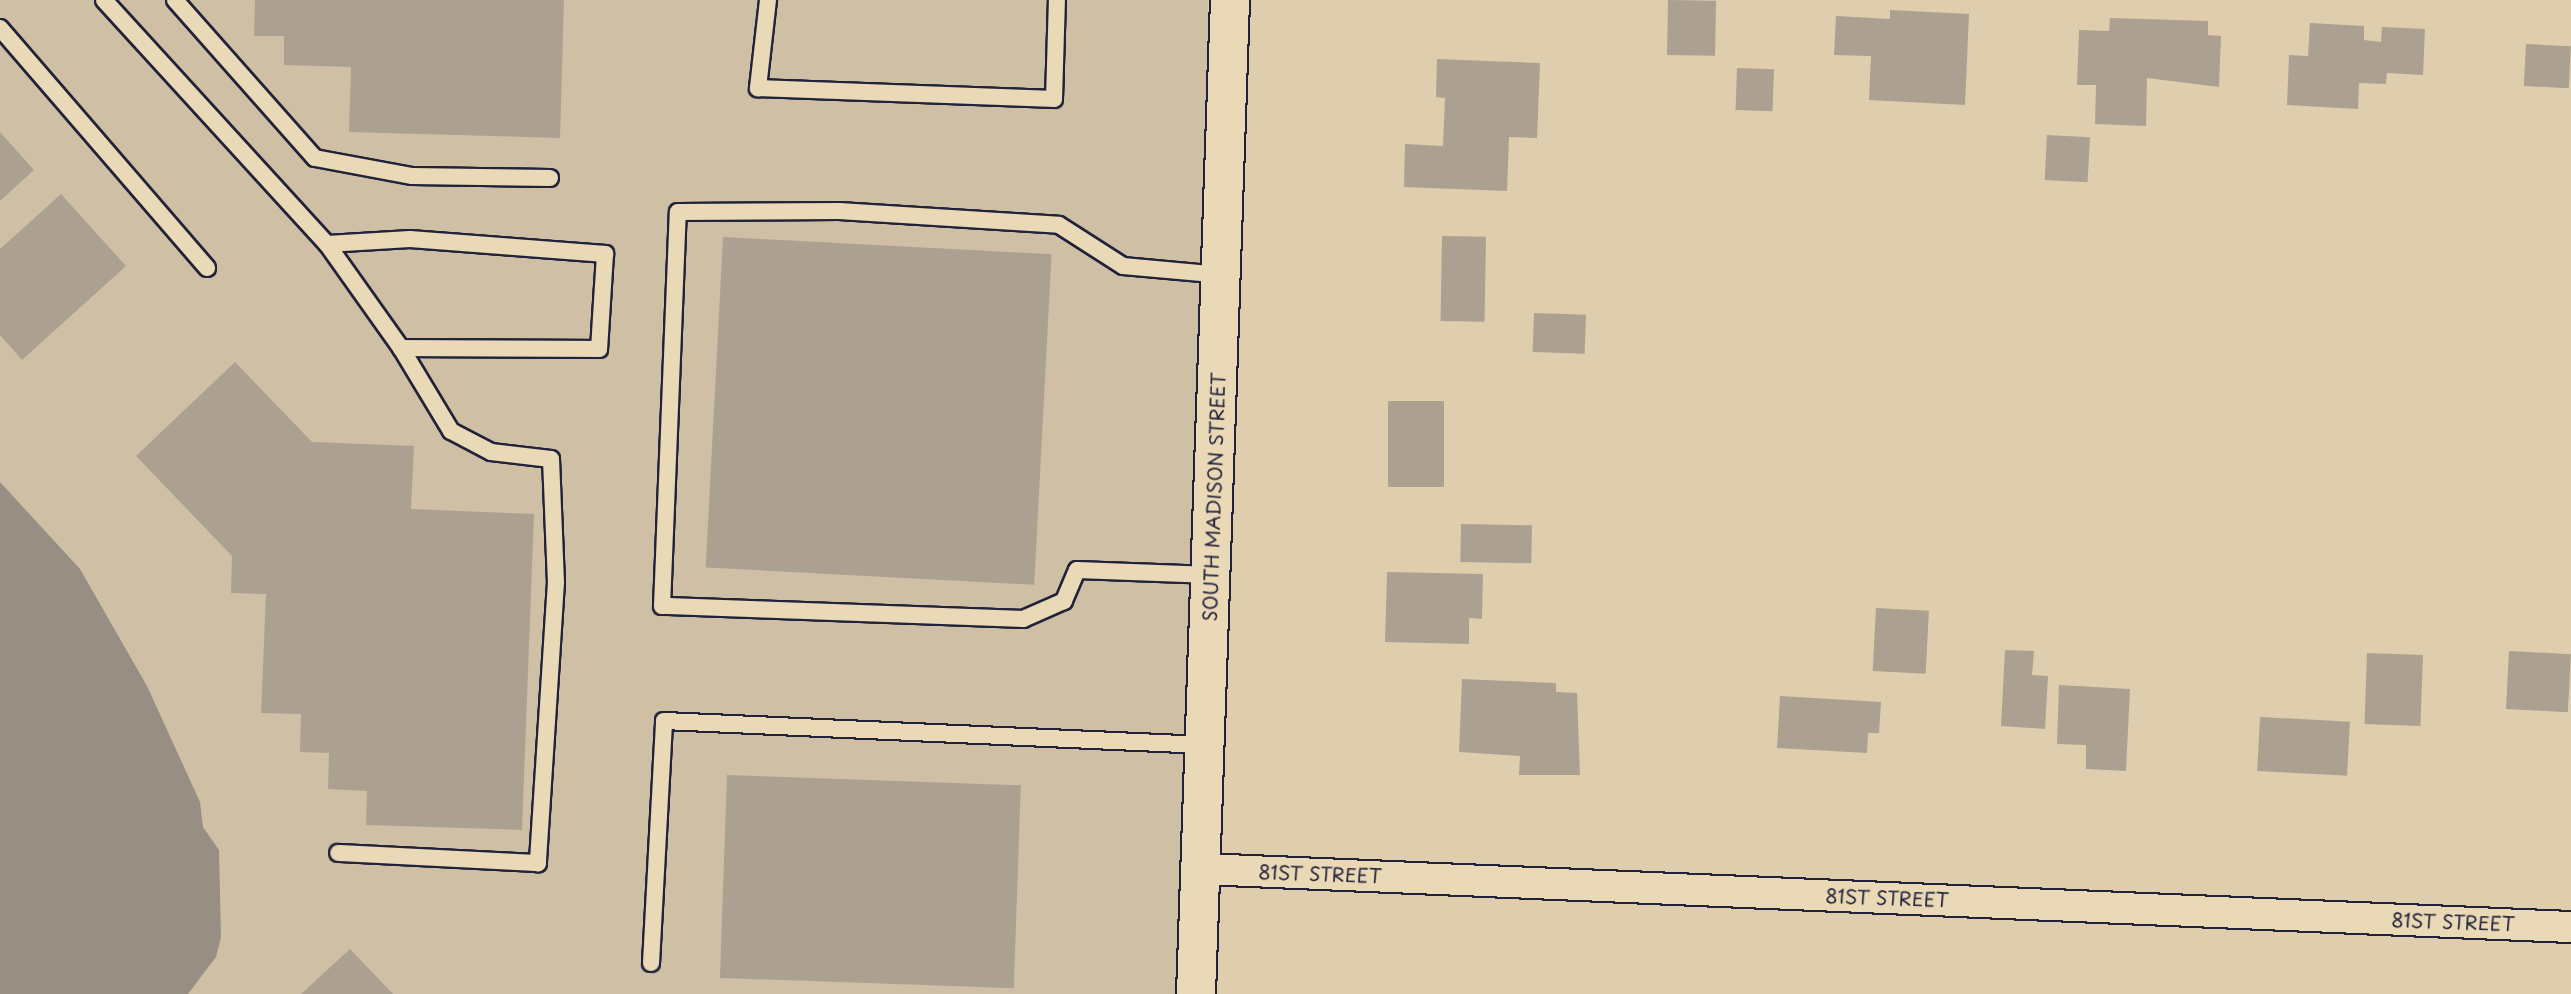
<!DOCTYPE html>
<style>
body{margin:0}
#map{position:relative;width:2571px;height:994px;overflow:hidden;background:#deceae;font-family:"Playpen Sans",sans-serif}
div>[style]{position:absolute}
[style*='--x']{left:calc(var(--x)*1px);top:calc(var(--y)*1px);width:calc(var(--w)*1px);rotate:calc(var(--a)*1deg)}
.built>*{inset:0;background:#cfc0a5;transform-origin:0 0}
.water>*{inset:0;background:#988e83}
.building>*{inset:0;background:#aca090;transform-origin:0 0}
.roads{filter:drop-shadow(2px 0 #22223b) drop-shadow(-2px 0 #22223b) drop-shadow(0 2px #22223b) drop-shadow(0 -2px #22223b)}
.lane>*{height:16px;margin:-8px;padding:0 8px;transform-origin:8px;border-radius:8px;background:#ead9b6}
.street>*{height:30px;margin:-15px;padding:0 15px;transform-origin:15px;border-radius:15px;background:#ead9b6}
.secondary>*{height:38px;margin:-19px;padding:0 19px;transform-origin:19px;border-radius:19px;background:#ead9b6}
span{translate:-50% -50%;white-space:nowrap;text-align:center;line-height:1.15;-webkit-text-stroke:6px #ead9b6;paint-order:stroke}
.street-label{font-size:19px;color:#22223b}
</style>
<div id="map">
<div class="built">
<div style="left:0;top:0;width:1208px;height:994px"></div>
</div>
<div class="water">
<div style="clip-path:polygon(0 482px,80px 569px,147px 686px,200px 802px,203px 827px,219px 850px,221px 937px,216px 957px,188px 994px,0 994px)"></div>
</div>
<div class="building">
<div style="clip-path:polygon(255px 0,564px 0,560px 138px,349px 132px,351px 67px,284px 65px,284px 36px,254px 36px)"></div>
<div style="left:1668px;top:0;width:48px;height:55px;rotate:1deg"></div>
<div style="clip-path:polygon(1890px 10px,1969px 14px,1965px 105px,1869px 100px,1871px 56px,1834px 55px,1836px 16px,1890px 19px)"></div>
<div style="clip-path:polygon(2110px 18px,2208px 21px,2208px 35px,2221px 36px,2219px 87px,2147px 78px,2146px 126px,2095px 124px,2096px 85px,2077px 85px,2079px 30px,2109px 31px)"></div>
<div style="clip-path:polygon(2310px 23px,2364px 26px,2364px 40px,2381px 42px,2382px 27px,2425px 29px,2423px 75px,2387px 73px,2386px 84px,2359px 83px,2358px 109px,2287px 105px,2289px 55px,2308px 56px)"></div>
<div style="left:2526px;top:44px;width:45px;height:42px;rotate:3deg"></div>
<div style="clip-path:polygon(1437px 59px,1540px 63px,1537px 138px,1509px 137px,1507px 191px,1404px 187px,1405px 144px,1443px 146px,1445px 98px,1436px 97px)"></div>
<div style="left:1737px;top:68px;width:37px;height:42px;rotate:2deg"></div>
<div style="clip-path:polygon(0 132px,34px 170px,0 201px)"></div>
<div style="left:2047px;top:135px;width:43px;height:45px;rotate:3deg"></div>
<div style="clip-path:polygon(61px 194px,126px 266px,22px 360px,0 335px,0 249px)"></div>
<div style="left:1442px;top:236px;width:44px;height:85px;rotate:1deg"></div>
<div style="left:723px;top:237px;width:329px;height:331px;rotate:3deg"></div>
<div style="left:1534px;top:313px;width:52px;height:39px;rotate:2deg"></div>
<div style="clip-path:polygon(235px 362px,312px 442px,414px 446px,411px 509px,534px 514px,522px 830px,366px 825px,367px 791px,328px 789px,329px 753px,300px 752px,301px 714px,261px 713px,266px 594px,231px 593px,232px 556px,136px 456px)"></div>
<div style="left:1388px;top:401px;width:56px;height:86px"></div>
<div style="left:1461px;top:524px;width:71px;height:38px;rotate:1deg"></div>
<div style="clip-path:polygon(1387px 572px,1483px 574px,1482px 619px,1469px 618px,1469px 644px,1385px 642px)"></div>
<div style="left:1876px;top:608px;width:53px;height:63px;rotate:3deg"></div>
<div style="clip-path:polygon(2005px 650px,2034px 651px,2032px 675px,2048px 676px,2045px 729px,2001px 726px)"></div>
<div style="left:2509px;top:651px;width:62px;height:58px;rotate:3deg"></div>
<div style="left:2367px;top:653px;width:56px;height:71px;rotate:2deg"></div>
<div style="clip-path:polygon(1462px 679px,1556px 683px,1556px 692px,1577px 693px,1580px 775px,1519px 775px,1520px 756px,1459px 752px)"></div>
<div style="clip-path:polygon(2059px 685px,2130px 689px,2126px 771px,2086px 769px,2086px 745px,2057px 744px)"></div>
<div style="clip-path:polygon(1780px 696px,1881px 702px,1879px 733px,1868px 733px,1867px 753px,1777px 748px)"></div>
<div style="left:2260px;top:717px;width:90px;height:54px;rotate:3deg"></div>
<div style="left:727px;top:775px;width:294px;height:203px;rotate:2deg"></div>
<div style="clip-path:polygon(350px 949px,393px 994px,301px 994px)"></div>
</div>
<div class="roads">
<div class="lane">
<div style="--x:104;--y:0;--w:331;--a:47.6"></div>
<div style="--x:327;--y:244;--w:83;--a:-3.4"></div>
<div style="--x:410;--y:239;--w:196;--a:4.4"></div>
<div style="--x:605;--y:254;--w:95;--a:93.6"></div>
<div style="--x:599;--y:349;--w:198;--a:-179.7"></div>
<div style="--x:401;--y:348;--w:97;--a:58.9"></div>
<div style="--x:451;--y:431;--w:45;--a:27.7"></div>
<div style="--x:491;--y:452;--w:60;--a:6.7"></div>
<div style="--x:551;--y:459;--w:123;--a:87.7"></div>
<div style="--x:556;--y:582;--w:282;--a:93.7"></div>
<div style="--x:538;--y:863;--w:200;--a:-177.1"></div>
<div style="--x:175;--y:0;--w:211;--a:48.5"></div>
<div style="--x:315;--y:158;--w:99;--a:10.5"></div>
<div style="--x:412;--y:176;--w:138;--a:0.8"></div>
<div style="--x:768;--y:0;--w:89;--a:96.5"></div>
<div style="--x:758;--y:88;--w:296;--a:2.1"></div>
<div style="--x:1054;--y:99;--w:99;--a:-88.3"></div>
<div style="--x:0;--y:28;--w:317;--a:49.2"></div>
<div style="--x:327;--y:244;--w:128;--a:54.6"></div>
<div style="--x:1212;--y:575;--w:135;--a:-177.9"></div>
<div style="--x:1077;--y:570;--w:34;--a:113"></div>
<div style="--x:1064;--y:601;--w:45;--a:156.3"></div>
<div style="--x:1023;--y:619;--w:361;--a:-177.9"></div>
<div style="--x:662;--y:606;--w:394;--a:-87.7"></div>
<div style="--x:678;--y:212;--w:161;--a:-0.4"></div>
<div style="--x:839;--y:211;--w:220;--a:3.6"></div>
<div style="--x:1059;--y:225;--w:76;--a:32.6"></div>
<div style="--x:1123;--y:266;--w:98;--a:5.2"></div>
<div style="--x:651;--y:963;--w:242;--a:-86.9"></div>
<div style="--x:664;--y:721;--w:541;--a:2.54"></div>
</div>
<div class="street">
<div style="--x:1203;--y:869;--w:1369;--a:2.43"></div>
</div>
<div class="secondary">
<div style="--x:1196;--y:994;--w:995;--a:-88.04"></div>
</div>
</div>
<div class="street-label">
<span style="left:1214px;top:497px;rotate:-88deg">SOUTH MADISON STREET</span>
<span style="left:1320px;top:874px;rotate:2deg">81ST STREET</span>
<span style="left:1887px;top:898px;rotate:2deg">81ST STREET</span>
<span style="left:2453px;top:922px;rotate:2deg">81ST STREET</span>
</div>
</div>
